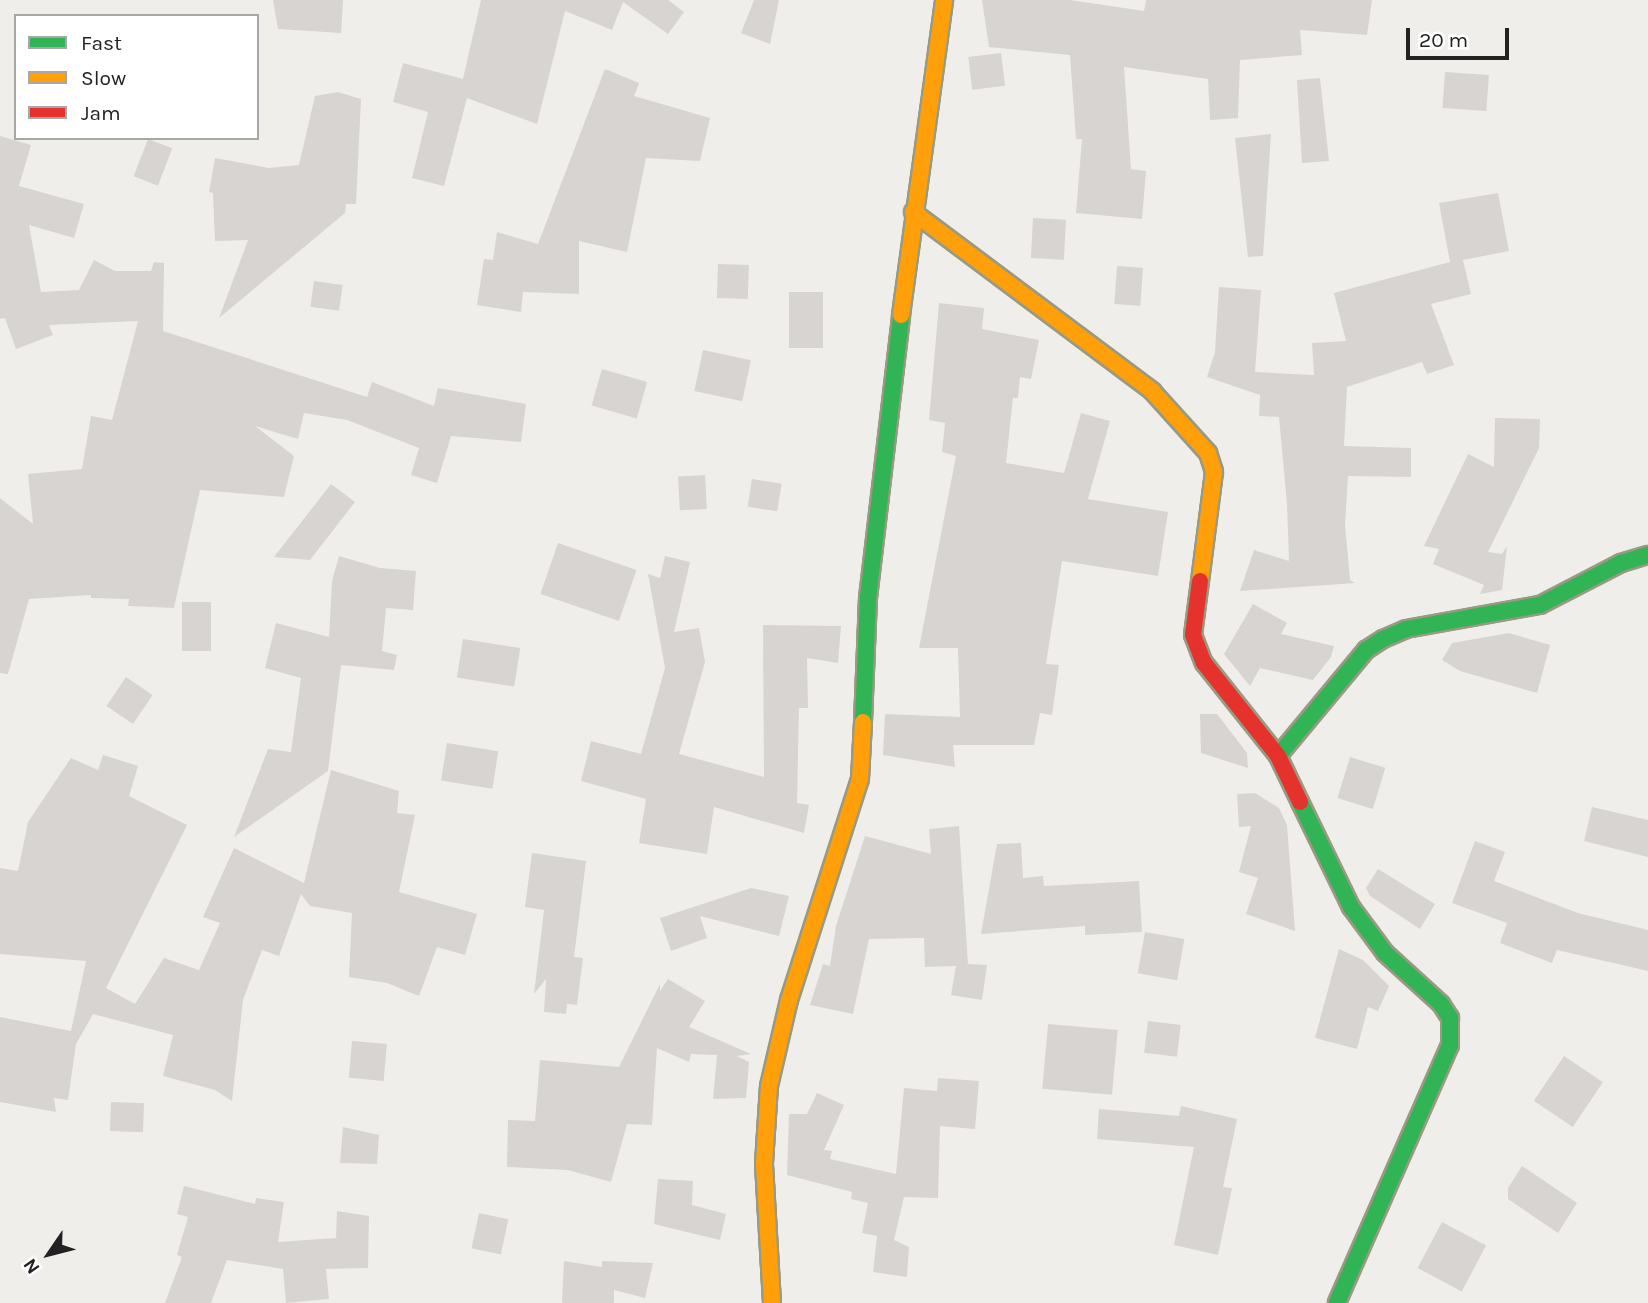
<!DOCTYPE html>
<style>
body{margin:0}
#map{position:relative;width:1648px;height:1303px;overflow:hidden;background:#f0eeeb;font-family:Karla,sans-serif}
div>[style]{position:absolute}
[style*='--x']{left:calc(var(--x)*1px);top:calc(var(--y)*1px);width:calc(var(--w)*1px);rotate:calc(var(--a)*1deg)}
.building>*{inset:0;background:#d7d4d2;transform-origin:0 0}
.roads{filter:drop-shadow(2px 0 #999a82) drop-shadow(-2px 0 #999a82) drop-shadow(0 2px #999a82) drop-shadow(0 -2px #999a82)}
.fast>*{height:16px;margin:-8px;padding:0 8px;transform-origin:8px;border-radius:8px;background:#30b455}
.slow>*{height:16px;margin:-8px;padding:0 8px;transform-origin:8px;border-radius:8px;background:#ff9f0a}
.jam>*{height:16px;margin:-8px;padding:0 8px;transform-origin:8px;border-radius:8px;background:#e5322d}
span{translate:-50% -50%;white-space:nowrap;text-align:center;line-height:1.15;-webkit-text-stroke:5px #fff;paint-order:stroke}
.legend{position:absolute;left:14px;top:14px;width:245px;height:126px;box-sizing:border-box;background:#fff;border:2px solid #a7a7a7;margin:0;padding:9px 12px;list-style:none;font-size:21px;color:#222}
.legend li{display:flex;align-items:center;gap:14px;height:35px}
.legend b{width:35px;border:2px solid #a7a7a7}
.north{position:absolute;left:14px;top:1219px;width:70px;height:70px;-webkit-text-stroke:5px #fff;paint-order:stroke;rotate:235deg;font-size:19px;font-weight:700;line-height:28px;text-align:center;color:#222}
.north::after{content:'';display:block;margin:auto;width:24px;height:32px;background:#222;clip-path:polygon(50% 0,100% 100%,50% 72%,0 100%)}
.scale{position:absolute;left:1406px;top:28px;width:103px;height:32px;box-sizing:border-box;border:4px solid #222;border-top:0;padding-left:9px;font-size:21px;line-height:24px;white-space:nowrap;color:#222;-webkit-text-stroke:5px #fff;paint-order:stroke}
</style>
<div id="map">
<div class="building">
<div style="clip-path:polygon(273px 0,343px 0,341px 33px,278px 29px)"></div>
<div style="clip-path:polygon(481px 0,668px 0,684px 12px,668px 34px,623px 2px,612px 30px,565px 11px,537px 124px,467px 98px,444px 186px,412px 178px,428px 112px,393px 102px,403px 63px,463px 79px)"></div>
<div style="clip-path:polygon(754px 0,779px 0,770px 44px,741px 33px)"></div>
<div style="clip-path:polygon(982px 0,1070px 0,1144px 11px,1146px 0,1372px 0,1367px 35px,1300px 30px,1302px 55px,1240px 60px,1238px 118px,1210px 120px,1208px 79px,1124px 67px,1131px 169px,1146px 171px,1142px 219px,1076px 213px,1082px 139px,1076px 139px,1070px 55px,989px 47px)"></div>
<div style="left:1001px;top:53px;width:33px;height:33px;rotate:83deg"></div>
<div style="clip-path:polygon(605px 69px,639px 83px,634px 96px,710px 118px,700px 161px,646px 158px,627px 252px,579px 241px,579px 294px,523px 292px,521px 312px,477px 305px,484px 259px,493px 260px,497px 232px,538px 244px)"></div>
<div style="left:1445px;top:72px;width:44px;height:36px;rotate:4deg"></div>
<div style="clip-path:polygon(1320px 78px,1329px 161px,1302px 163px,1297px 80px)"></div>
<div style="clip-path:polygon(338px 92px,361px 99px,356px 204px,346px 204px,345px 213px,219px 318px,248px 240px,215px 241px,213px 193px,209px 192px,215px 158px,269px 168px,299px 165px,315px 96px)"></div>
<div style="clip-path:polygon(1271px 134px,1263px 256px,1248px 257px,1235px 138px)"></div>
<div style="clip-path:polygon(0 136px,31px 145px,19px 186px,84px 204px,74px 238px,29px 225px,41px 292px,79px 290px,94px 260px,115px 271px,151px 271px,154px 262px,164px 263px,163px 331px,367px 397px,372px 382px,434px 406px,438px 388px,526px 404px,521px 442px,451px 436px,437px 483px,411px 475px,419px 448px,347px 420px,304px 413px,298px 439px,255px 426px,294px 456px,284px 497px,200px 490px,174px 608px,128px 606px,129px 599px,91px 598px,91px 595px,29px 599px,8px 674px,0 673px,0 498px,33px 524px,28px 474px,82px 469px,91px 416px,112px 420px,138px 321px,49px 325px,53px 335px,16px 349px,5px 318px,0 319px)"></div>
<div style="left:148px;top:139px;width:26px;height:40px;rotate:21deg"></div>
<div style="clip-path:polygon(1498px 193px,1509px 251px,1463px 260px,1471px 294px,1431px 304px,1454px 365px,1427px 374px,1422px 362px,1347px 387px,1344px 446px,1411px 448px,1411px 477px,1348px 476px,1345px 525px,1350px 580px,1355px 583px,1240px 591px,1254px 550px,1289px 561px,1287px 504px,1279px 417px,1259px 416px,1260px 395px,1207px 377px,1215px 352px,1219px 287px,1261px 290px,1255px 372px,1314px 375px,1312px 343px,1346px 341px,1334px 293px,1450px 262px,1439px 203px)"></div>
<div style="left:1033px;top:218px;width:33px;height:40px;rotate:3deg"></div>
<div style="left:718px;top:264px;width:31px;height:34px;rotate:2deg"></div>
<div style="left:1117px;top:266px;width:26px;height:38px;rotate:4deg"></div>
<div style="left:314px;top:281px;width:29px;height:26px;rotate:8deg"></div>
<div style="left:789px;top:292px;width:34px;height:56px"></div>
<div style="clip-path:polygon(939px 303px,984px 308px,982px 329px,1039px 340px,1031px 379px,1020px 377px,1018px 398px,1013px 398px,1006px 463px,1064px 473px,1081px 413px,1110px 421px,1088px 499px,1168px 512px,1158px 576px,1062px 561px,1046px 664px,1059px 665px,1052px 715px,1040px 713px,1034px 745px,953px 745px,955px 767px,883px 755px,885px 714px,960px 717px,958px 648px,919px 648px,956px 456px,942px 452px,945px 423px,929px 420px)"></div>
<div style="left:703px;top:350px;width:49px;height:42px;rotate:12deg"></div>
<div style="left:602px;top:369px;width:47px;height:38px;rotate:16deg"></div>
<div style="clip-path:polygon(1495px 418px,1540px 419px,1539px 448px,1488px 552px,1502px 554px,1507px 546px,1502px 590px,1480px 594px,1484px 585px,1433px 564px,1439px 549px,1424px 546px,1468px 454px,1494px 467px)"></div>
<div style="left:705px;top:475px;width:34px;height:27px;rotate:87deg"></div>
<div style="left:752px;top:479px;width:30px;height:28px;rotate:9deg"></div>
<div style="clip-path:polygon(331px 484px,355px 502px,310px 560px,274px 557px)"></div>
<div style="left:558px;top:543px;width:83px;height:54px;rotate:19deg"></div>
<div style="clip-path:polygon(339px 556px,380px 568px,416px 571px,413px 610px,386px 608px,382px 651px,397px 655px,394px 670px,341px 665px,328px 771px,234px 837px,268px 749px,291px 752px,301px 678px,265px 668px,276px 623px,329px 637px,332px 581px)"></div>
<div style="clip-path:polygon(665px 556px,690px 562px,674px 632px,699px 628px,705px 662px,679px 754px,764px 777px,763px 625px,841px 626px,838px 663px,807px 658px,808px 708px,799px 708px,797px 803px,809px 805px,804px 833px,714px 807px,707px 854px,639px 843px,646px 799px,581px 781px,591px 741px,641px 754px,665px 668px,648px 574px,660px 578px)"></div>
<div style="left:182px;top:602px;width:29px;height:49px"></div>
<div style="clip-path:polygon(1253px 604px,1287px 623px,1281px 634px,1334px 646px,1331px 657px,1313px 680px,1260px 668px,1250px 686px,1224px 654px)"></div>
<div style="clip-path:polygon(1509px 633px,1550px 645px,1537px 693px,1460px 671px,1442px 660px,1452px 643px)"></div>
<div style="left:463px;top:639px;width:58px;height:39px;rotate:9deg"></div>
<div style="left:126px;top:677px;width:32px;height:35px;rotate:34deg"></div>
<div style="clip-path:polygon(1200px 714px,1217px 714px,1247px 753px,1248px 768px,1201px 753px)"></div>
<div style="left:447px;top:743px;width:52px;height:38px;rotate:9deg"></div>
<div style="clip-path:polygon(103px 755px,138px 766px,129px 796px,187px 825px,106px 988px,135px 1004px,164px 958px,199px 970px,220px 923px,203px 917px,234px 848px,304px 883px,331px 770px,399px 791px,397px 813px,415px 815px,399px 892px,477px 914px,465px 955px,437px 947px,419px 996px,387px 983px,349px 977px,352px 913px,310px 906px,301px 894px,279px 956px,262px 950px,243px 1000px,232px 1101px,215px 1090px,163px 1076px,173px 1035px,93px 1014px,76px 1044px,68px 1100px,54px 1098px,56px 1112px,0 1102px,0 1017px,71px 1031px,86px 961px,0 954px,0 868px,18px 871px,28px 822px,71px 758px,98px 770px)"></div>
<div style="left:1350px;top:757px;width:37px;height:43px;rotate:17deg"></div>
<div style="clip-path:polygon(1255px 793px,1279px 808px,1287px 825px,1295px 931px,1246px 914px,1258px 878px,1239px 872px,1251px 826px,1239px 827px,1237px 794px)"></div>
<div style="clip-path:polygon(1592px 807px,1648px 820px,1648px 857px,1584px 841px)"></div>
<div style="clip-path:polygon(959px 826px,968px 964px,987px 965px,982px 1000px,951px 995px,956px 966px,925px 967px,924px 938px,869px 939px,853px 1014px,810px 1005px,823px 964px,830px 966px,836px 926px,865px 836px,931px 854px,929px 829px)"></div>
<div style="clip-path:polygon(1475px 841px,1505px 852px,1494px 881px,1578px 913px,1648px 930px,1648px 971px,1557px 950px,1552px 963px,1500px 943px,1507px 923px,1452px 903px)"></div>
<div style="clip-path:polygon(1021px 843px,1023px 878px,1043px 876px,1044px 886px,1139px 881px,1142px 932px,1085px 935px,1085px 926px,981px 934px,997px 844px)"></div>
<div style="clip-path:polygon(532px 853px,586px 861px,574px 957px,583px 958px,577px 1005px,567px 1004px,566px 1014px,544px 1012px,546px 979px,534px 994px,544px 910px,525px 907px)"></div>
<div style="clip-path:polygon(1378px 869px,1435px 904px,1420px 929px,1370px 896px,1366px 888px)"></div>
<div style="clip-path:polygon(751px 888px,789px 896px,779px 936px,700px 916px,707px 938px,671px 951px,660px 918px)"></div>
<div style="left:1145px;top:932px;width:40px;height:42px;rotate:10deg"></div>
<div style="clip-path:polygon(1339px 949px,1363px 960px,1389px 986px,1378px 1011px,1368px 1007px,1357px 1049px,1315px 1038px)"></div>
<div style="clip-path:polygon(668px 979px,705px 1001px,689px 1027px,751px 1054px,737px 1056px,749px 1062px,746px 1098px,713px 1099px,717px 1055px,691px 1054px,689px 1062px,657px 1048px,652px 1125px,627px 1124px,611px 1182px,568px 1170px,507px 1167px,508px 1120px,535px 1121px,540px 1060px,619px 1067px,660px 984px,660px 991px)"></div>
<div style="left:1148px;top:1021px;width:33px;height:32px;rotate:7deg"></div>
<div style="left:1048px;top:1024px;width:70px;height:65px;rotate:5deg"></div>
<div style="left:352px;top:1041px;width:35px;height:37px;rotate:5deg"></div>
<div style="left:1564px;top:1056px;width:47px;height:54px;rotate:34deg"></div>
<div style="clip-path:polygon(938px 1078px,979px 1081px,975px 1129px,940px 1126px,938px 1198px,904px 1197px,894px 1240px,909px 1247px,907px 1277px,873px 1272px,877px 1236px,862px 1233px,868px 1203px,851px 1199px,852px 1192px,787px 1175px,789px 1114px,807px 1114px,817px 1093px,844px 1105px,824px 1150px,832px 1151px,830px 1159px,896px 1174px,904px 1088px,937px 1091px)"></div>
<div style="left:111px;top:1102px;width:33px;height:29px;rotate:2deg"></div>
<div style="clip-path:polygon(1181px 1106px,1237px 1119px,1223px 1187px,1232px 1188px,1218px 1255px,1174px 1245px,1194px 1147px,1097px 1139px,1099px 1109px,1179px 1116px)"></div>
<div style="clip-path:polygon(343px 1127px,379px 1135px,377px 1164px,340px 1163px)"></div>
<div style="clip-path:polygon(1522px 1166px,1577px 1203px,1558px 1233px,1508px 1199px,1508px 1188px)"></div>
<div style="clip-path:polygon(658px 1179px,693px 1181px,692px 1205px,726px 1214px,720px 1240px,654px 1224px)"></div>
<div style="clip-path:polygon(184px 1186px,255px 1204px,256px 1198px,284px 1202px,278px 1242px,336px 1238px,337px 1211px,369px 1216px,368px 1268px,326px 1269px,329px 1299px,286px 1303px,283px 1269px,227px 1260px,211px 1303px,165px 1303px,182px 1257px,177px 1255px,188px 1217px,177px 1214px)"></div>
<div style="left:479px;top:1213px;width:30px;height:36px;rotate:12deg"></div>
<div style="left:1442px;top:1222px;width:50px;height:52px;rotate:28deg"></div>
<div style="clip-path:polygon(564px 1261px,602px 1267px,602px 1261px,653px 1263px,645px 1298px,614px 1290px,614px 1303px,562px 1303px)"></div>
</div>
<div class="roads">
<div class="fast">
<div style="--x:863;--y:722;--w:124;--a:-87.7"></div>
<div style="--x:868;--y:598;--w:285;--a:-83.3"></div>
<div style="--x:1278;--y:756;--w:138;--a:-50.3"></div>
<div style="--x:1366;--y:650;--w:20;--a:-33"></div>
<div style="--x:1383;--y:639;--w:25;--a:-23"></div>
<div style="--x:1406;--y:629;--w:136;--a:-10.2"></div>
<div style="--x:1540;--y:605;--w:91;--a:-27.4"></div>
<div style="--x:1621;--y:563;--w:28;--a:-17"></div>
<div style="--x:1300;--y:802;--w:117;--a:64.1"></div>
<div style="--x:1351;--y:907;--w:57;--a:53.5"></div>
<div style="--x:1385;--y:953;--w:76;--a:42.3"></div>
<div style="--x:1441;--y:1004;--w:17;--a:57"></div>
<div style="--x:1450;--y:1018;--w:27;--a:90"></div>
<div style="--x:1450;--y:1045;--w:282;--a:113.7"></div>
</div>
<div class="slow">
<div style="--x:913;--y:212;--w:299;--a:36.8"></div>
<div style="--x:1152;--y:391;--w:84;--a:47.9"></div>
<div style="--x:1208;--y:453;--w:20;--a:72"></div>
<div style="--x:1214;--y:472;--w:110;--a:97.3"></div>
<div style="--x:901;--y:315;--w:318;--a:-82.2"></div>
<div style="--x:772;--y:1303;--w:140;--a:-93.3"></div>
<div style="--x:764;--y:1163;--w:77;--a:-86.3"></div>
<div style="--x:769;--y:1086;--w:88;--a:-76.9"></div>
<div style="--x:789;--y:1000;--w:232;--a:-72.2"></div>
<div style="--x:860;--y:779;--w:57;--a:-87"></div>
</div>
<div class="jam">
<div style="--x:1200;--y:581;--w:54;--a:97.4"></div>
<div style="--x:1193;--y:635;--w:30;--a:69"></div>
<div style="--x:1204;--y:663;--w:119;--a:51.5"></div>
<div style="--x:1278;--y:756;--w:51;--a:64.4"></div>
</div>
</div>
<ul class="legend">
<li><b style="height:9px;background:#30b455"></b>Fast</li>
<li><b style="height:9px;background:#ff9f0a"></b>Slow</li>
<li><b style="height:9px;background:#e5322d"></b>Jam</li>
</ul>
<div class="north">N</div>
<div class="scale">20 m</div>
</div>
